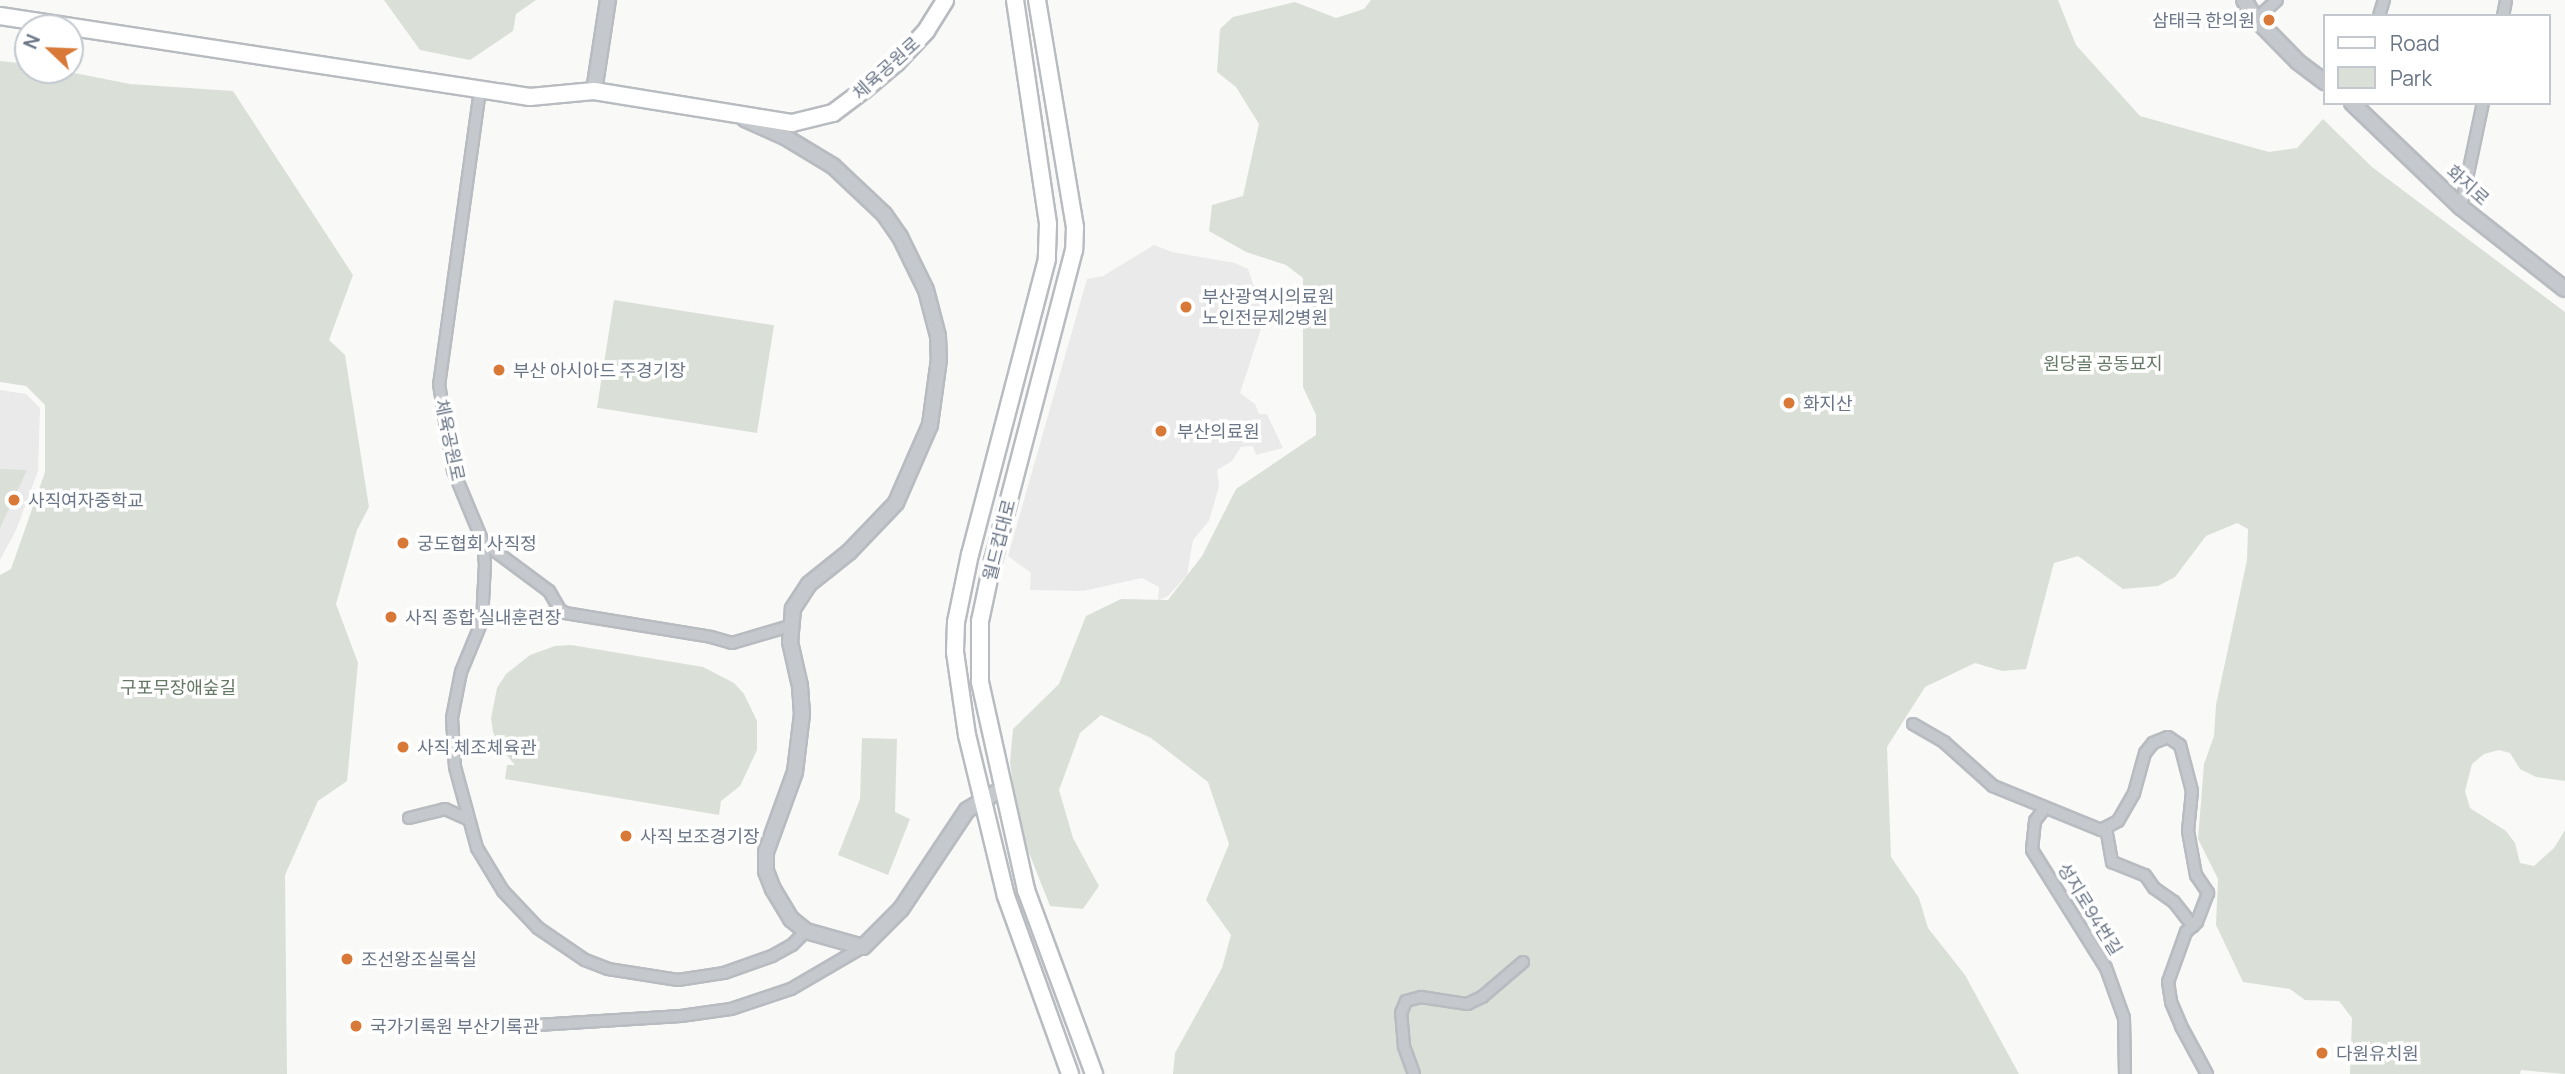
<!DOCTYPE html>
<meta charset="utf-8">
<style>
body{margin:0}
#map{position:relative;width:2565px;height:1074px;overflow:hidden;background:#f9f9f7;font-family:Manrope,"Noto Sans KR",sans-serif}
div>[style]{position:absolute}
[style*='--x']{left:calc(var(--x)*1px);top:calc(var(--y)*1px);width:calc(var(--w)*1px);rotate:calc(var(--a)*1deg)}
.built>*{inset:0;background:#eaeaea}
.green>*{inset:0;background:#dae0d8;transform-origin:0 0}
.roads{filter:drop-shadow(2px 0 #b8bbc0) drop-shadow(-2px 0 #b8bbc0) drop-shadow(0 2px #b8bbc0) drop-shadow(0 -2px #b8bbc0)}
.minor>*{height:10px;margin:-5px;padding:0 5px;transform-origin:5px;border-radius:5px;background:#c5c8cc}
.tertiary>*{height:14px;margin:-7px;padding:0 7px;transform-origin:7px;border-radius:7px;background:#c5c8cc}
.secondary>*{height:16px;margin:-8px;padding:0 8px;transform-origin:8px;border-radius:8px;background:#fff}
.dots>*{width:19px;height:19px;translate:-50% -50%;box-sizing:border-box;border:4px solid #fff;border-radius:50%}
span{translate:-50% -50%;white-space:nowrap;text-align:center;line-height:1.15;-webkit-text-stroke:7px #fff;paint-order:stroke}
.poi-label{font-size:18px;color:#6a7586}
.right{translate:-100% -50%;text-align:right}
.left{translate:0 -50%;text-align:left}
.street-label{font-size:18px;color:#6a7586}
.park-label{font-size:18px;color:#657865}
.legend{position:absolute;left:2323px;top:14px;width:228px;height:91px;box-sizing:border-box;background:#fff;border:2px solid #c3c8cf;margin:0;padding:9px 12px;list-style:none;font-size:21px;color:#6a7586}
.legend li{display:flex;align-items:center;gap:14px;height:35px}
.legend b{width:35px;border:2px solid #c3c8cf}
.north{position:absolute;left:14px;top:14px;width:70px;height:70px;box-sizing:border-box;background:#fff;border:2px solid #c3c8cf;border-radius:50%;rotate:293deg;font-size:19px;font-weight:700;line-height:28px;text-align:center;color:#6a7586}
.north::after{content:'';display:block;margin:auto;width:24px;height:32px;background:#d87938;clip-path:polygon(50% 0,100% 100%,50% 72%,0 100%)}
</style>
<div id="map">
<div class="built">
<div style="clip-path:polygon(1154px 245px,1172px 252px,1235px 263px,1248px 269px,1259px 301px,1262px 326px,1240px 393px,1255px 404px,1259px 414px,1267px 414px,1283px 448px,1256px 455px,1253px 446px,1241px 447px,1232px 461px,1217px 470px,1219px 486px,1209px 521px,1193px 540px,1187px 575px,1168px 596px,1158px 600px,1159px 587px,1142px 578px,1083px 591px,1030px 590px,1031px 573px,1008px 556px,1087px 279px,1103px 276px)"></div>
<div style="clip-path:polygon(0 390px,26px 394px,40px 408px,38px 471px,16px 530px,0 560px)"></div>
</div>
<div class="green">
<div style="clip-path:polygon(384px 0,536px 0,516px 14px,513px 31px,470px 60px,420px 50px)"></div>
<div style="clip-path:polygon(1371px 0,2058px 0,2076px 45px,2140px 116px,2269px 152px,2297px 148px,2323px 119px,2372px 167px,2565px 312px,2565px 781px,2536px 777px,2520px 769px,2510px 753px,2499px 750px,2484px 754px,2472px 764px,2465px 791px,2470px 808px,2506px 831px,2515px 843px,2520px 863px,2534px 866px,2554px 848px,2565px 830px,2565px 1074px,2521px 1070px,2520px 1074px,2350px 1074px,2352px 1018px,2339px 1001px,2305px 1000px,2290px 989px,2243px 982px,2216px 925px,2218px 879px,2198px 839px,2204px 764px,2214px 736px,2216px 705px,2247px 560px,2248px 529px,2237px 523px,2206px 536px,2175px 577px,2158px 586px,2123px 589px,2078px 556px,2054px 563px,2026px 669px,2002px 671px,1975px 663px,1925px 687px,1887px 747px,1891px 857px,1919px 898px,1928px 928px,1965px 975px,2019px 1074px,1173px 1074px,1175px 1053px,1222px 968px,1231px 935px,1206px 900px,1229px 844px,1208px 782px,1151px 738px,1101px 715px,1080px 733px,1059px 790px,1073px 838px,1099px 886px,1083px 909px,1050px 906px,1018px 825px,1010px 762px,1013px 729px,1059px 684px,1086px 616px,1121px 599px,1168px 600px,1202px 556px,1236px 489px,1316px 435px,1316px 415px,1303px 387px,1303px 278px,1286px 265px,1246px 252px,1209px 231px,1212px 205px,1243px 196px,1259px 124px,1236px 87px,1217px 72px,1220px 29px,1233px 17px,1295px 2px,1336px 18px,1364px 9px)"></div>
<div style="clip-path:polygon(0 61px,28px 64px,28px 70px,59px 70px,130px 84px,233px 91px,353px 275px,329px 340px,345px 355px,369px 507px,357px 530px,336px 604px,358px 663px,347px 781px,318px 801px,285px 875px,287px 1074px,0 1074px,0 575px,11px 569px,45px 472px,45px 405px,26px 386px,0 382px)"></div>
<div style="left:614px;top:300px;width:162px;height:109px;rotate:9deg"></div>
<div style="clip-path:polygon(0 469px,27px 470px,0 528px)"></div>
<div style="clip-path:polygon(571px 645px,703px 667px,734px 683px,744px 694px,757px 721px,757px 750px,740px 786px,721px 801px,719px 815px,505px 779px,507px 765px,515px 765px,499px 746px,493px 732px,491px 718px,497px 688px,506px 674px,530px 655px,555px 646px)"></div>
<div style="clip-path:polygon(862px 738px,897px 739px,895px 812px,910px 819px,888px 875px,838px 855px,860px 799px)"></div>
</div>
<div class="roads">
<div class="minor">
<div style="--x:2379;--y:16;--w:17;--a:-73"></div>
<div style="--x:2503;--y:16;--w:16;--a:-79"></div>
<div style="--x:2256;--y:19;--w:28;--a:-42"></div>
<div style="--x:480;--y:90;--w:297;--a:97.9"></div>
<div style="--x:439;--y:384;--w:87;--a:80.8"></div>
<div style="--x:453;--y:470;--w:78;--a:67.4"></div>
<div style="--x:483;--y:542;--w:22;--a:85"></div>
<div style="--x:485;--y:564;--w:57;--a:93"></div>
<div style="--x:482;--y:621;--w:55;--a:112.4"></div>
<div style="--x:461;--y:672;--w:47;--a:101.1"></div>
<div style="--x:452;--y:718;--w:49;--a:86.5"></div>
<div style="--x:455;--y:767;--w:84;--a:74.8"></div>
<div style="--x:477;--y:848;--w:50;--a:58.8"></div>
<div style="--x:503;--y:891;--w:51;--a:46.6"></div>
<div style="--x:538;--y:928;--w:57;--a:34.2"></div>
<div style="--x:585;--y:960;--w:25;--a:21"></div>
<div style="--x:608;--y:969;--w:71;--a:8.9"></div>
<div style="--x:678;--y:980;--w:47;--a:-8.7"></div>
<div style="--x:724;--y:973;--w:51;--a:-19.5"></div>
<div style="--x:772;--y:956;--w:23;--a:-29"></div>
<div style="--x:792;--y:945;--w:20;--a:-45"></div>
<div style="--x:2461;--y:207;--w:106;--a:-78.1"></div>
<div style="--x:483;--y:542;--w:82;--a:36.6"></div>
<div style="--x:549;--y:591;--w:22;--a:60"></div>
<div style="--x:560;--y:610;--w:6;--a:31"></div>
<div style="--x:565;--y:613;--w:148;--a:9.3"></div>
<div style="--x:711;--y:637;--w:22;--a:16"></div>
<div style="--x:732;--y:643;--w:60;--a:-16.3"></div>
<div style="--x:1913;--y:724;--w:36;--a:30"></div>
<div style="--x:1944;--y:742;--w:66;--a:41.9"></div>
<div style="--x:1993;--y:786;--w:117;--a:22.2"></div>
<div style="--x:2101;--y:830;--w:19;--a:-28"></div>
<div style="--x:2118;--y:821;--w:32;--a:-60"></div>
<div style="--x:2134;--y:793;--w:41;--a:-74.6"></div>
<div style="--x:2145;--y:753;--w:13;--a:-51"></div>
<div style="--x:2153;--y:743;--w:16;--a:-22"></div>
<div style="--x:2168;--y:737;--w:14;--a:34"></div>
<div style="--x:2180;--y:745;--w:48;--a:75.4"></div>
<div style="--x:2192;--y:791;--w:40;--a:95.7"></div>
<div style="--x:2188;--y:831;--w:45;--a:79.7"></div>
<div style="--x:2196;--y:875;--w:22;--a:56"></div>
<div style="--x:2208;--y:893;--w:31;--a:111"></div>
<div style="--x:2197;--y:922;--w:15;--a:138"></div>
<div style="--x:2186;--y:932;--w:53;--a:109.8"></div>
<div style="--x:2168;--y:982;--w:20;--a:81"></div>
<div style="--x:2171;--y:1002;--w:26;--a:67"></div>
<div style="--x:2181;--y:1026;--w:55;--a:61.6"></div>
<div style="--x:2044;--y:809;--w:15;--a:127"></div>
<div style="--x:2035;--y:821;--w:29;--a:96"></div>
<div style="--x:2032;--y:850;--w:139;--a:57.9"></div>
<div style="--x:2106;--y:968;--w:53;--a:70.2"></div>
<div style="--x:2124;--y:1018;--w:56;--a:89"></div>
<div style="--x:409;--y:818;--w:37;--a:-14"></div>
<div style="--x:445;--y:809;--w:24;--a:24"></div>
<div style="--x:2106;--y:828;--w:35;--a:80"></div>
<div style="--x:2112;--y:862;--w:35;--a:22"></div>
<div style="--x:2145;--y:875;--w:16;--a:55"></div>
<div style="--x:2154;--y:888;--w:24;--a:35"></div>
<div style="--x:2174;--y:902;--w:31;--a:52"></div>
<div style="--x:537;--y:1025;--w:144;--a:-3.6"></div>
<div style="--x:681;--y:1016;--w:50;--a:-8"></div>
<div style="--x:731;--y:1009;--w:63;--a:-18.4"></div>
<div style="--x:791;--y:989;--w:83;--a:-30.3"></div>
<div style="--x:1414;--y:1074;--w:30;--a:-110"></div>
<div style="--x:1404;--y:1046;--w:33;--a:-95"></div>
<div style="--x:1401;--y:1013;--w:13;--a:-67"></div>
<div style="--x:1406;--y:1001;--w:16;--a:-15"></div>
<div style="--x:1421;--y:997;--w:47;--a:8.7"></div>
<div style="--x:1467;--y:1004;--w:17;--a:-25"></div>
<div style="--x:1482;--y:997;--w:54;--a:-40.5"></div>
</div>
<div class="tertiary">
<div style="--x:2244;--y:0;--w:22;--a:58"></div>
<div style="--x:2256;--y:19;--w:60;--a:45.7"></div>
<div style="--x:2298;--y:62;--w:34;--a:37"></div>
<div style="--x:594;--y:91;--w:92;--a:-81.3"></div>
<div style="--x:2352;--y:103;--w:151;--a:43.7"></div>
<div style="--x:2461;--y:207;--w:132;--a:38.3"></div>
<div style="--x:745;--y:119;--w:44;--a:24.2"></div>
<div style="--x:785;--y:137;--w:56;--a:31.1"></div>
<div style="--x:833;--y:166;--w:70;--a:43.3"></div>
<div style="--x:884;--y:214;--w:28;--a:55"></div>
<div style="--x:900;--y:237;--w:59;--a:63.9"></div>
<div style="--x:926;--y:290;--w:48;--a:75.4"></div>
<div style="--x:938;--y:336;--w:23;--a:88"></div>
<div style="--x:939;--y:359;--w:67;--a:97.8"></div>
<div style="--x:930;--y:425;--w:85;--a:113.6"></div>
<div style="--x:896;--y:503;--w:68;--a:133.8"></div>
<div style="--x:849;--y:552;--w:51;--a:141.3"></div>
<div style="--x:809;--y:584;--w:30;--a:123"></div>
<div style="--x:793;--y:609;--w:33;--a:95"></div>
<div style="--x:790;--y:642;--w:45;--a:77.2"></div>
<div style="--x:800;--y:686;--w:28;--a:86"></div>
<div style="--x:802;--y:714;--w:58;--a:96.9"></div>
<div style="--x:795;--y:772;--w:85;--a:109.9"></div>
<div style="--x:766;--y:852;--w:19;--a:90"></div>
<div style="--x:766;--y:871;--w:19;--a:69"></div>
<div style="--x:773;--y:889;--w:35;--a:59"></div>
<div style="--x:791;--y:919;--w:19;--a:39"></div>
<div style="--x:806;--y:931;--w:59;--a:15.7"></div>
<div style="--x:863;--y:947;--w:54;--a:-45"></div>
<div style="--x:901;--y:909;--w:119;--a:-56.3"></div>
<div style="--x:967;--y:810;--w:41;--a:-31"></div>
</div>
<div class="secondary">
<div style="--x:1015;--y:0;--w:226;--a:81.6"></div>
<div style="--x:1048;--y:224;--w:35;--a:92"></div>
<div style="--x:1047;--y:259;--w:305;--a:104.6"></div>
<div style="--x:970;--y:554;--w:69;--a:101.6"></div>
<div style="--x:956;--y:622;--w:30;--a:92"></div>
<div style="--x:955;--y:652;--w:84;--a:81.8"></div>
<div style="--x:967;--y:735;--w:166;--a:76.4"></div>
<div style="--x:1006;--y:896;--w:189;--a:70.2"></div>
<div style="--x:1037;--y:0;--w:230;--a:80.5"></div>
<div style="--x:1075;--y:227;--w:23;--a:92"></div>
<div style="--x:1074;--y:250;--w:320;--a:104.6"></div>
<div style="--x:993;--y:560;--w:62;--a:102"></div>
<div style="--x:980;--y:621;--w:61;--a:90"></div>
<div style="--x:980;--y:682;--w:213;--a:77.5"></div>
<div style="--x:1026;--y:890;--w:196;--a:69.7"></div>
<div style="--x:0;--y:16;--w:536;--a:8.69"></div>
<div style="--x:530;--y:97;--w:64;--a:-5.4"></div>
<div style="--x:594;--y:91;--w:201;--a:9.2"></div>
<div style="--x:792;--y:123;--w:42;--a:-13.7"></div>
<div style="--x:833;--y:113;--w:39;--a:-37"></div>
<div style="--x:864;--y:90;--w:42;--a:-40.2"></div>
<div style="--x:896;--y:63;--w:44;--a:-46.8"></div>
<div style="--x:926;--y:31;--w:36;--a:-58"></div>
</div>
</div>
<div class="dots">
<div style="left:2269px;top:20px;background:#d87938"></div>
<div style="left:1186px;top:307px;background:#d87938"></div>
<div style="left:499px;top:370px;background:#d87938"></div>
<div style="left:1789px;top:403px;background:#d87938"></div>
<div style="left:1161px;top:431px;background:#d87938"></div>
<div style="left:14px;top:500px;background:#d87938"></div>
<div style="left:403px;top:543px;background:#d87938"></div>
<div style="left:391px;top:617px;background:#d87938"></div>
<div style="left:403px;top:747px;background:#d87938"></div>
<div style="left:626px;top:836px;background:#d87938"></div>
<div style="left:347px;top:959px;background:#d87938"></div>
<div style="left:356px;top:1026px;background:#d87938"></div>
<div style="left:2322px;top:1053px;background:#d87938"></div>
</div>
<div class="poi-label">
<span class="right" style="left:2255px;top:20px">삼태극 한의원</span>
<span class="left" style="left:1202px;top:307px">부산광역시의료원<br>노인전문제2병원</span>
<span class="left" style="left:513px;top:370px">부산 아시아드 주경기장</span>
<span class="left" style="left:1803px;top:403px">화지산</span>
<span class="left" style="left:1177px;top:431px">부산의료원</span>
<span class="left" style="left:28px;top:500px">사직여자중학교</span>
<span class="left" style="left:417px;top:543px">궁도협회 사직정</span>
<span class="left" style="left:405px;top:617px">사직 종합 실내훈련장</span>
<span class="left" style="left:417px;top:747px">사직 체조체육관</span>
<span class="left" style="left:640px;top:836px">사직 보조경기장</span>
<span class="left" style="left:361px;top:959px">조선왕조실록실</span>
<span class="left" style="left:370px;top:1026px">국가기록원 부산기록관</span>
<span class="left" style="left:2336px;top:1053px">다원유치원</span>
</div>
<div class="street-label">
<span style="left:886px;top:68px;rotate:-42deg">체육공원로</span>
<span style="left:2468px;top:185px;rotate:42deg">화지로</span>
<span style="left:450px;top:440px;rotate:78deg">체육공원로</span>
<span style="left:999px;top:540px;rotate:-76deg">월드컵대로</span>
<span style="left:2090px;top:909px;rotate:58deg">성지로94번길</span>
</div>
<div class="park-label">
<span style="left:2103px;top:363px">원당골 공동묘지</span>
<span style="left:178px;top:687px">구포무장애숲길</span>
</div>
<ul class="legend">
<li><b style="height:9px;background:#fff"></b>Road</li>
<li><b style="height:19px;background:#dae0d8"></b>Park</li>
</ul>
<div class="north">N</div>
</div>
